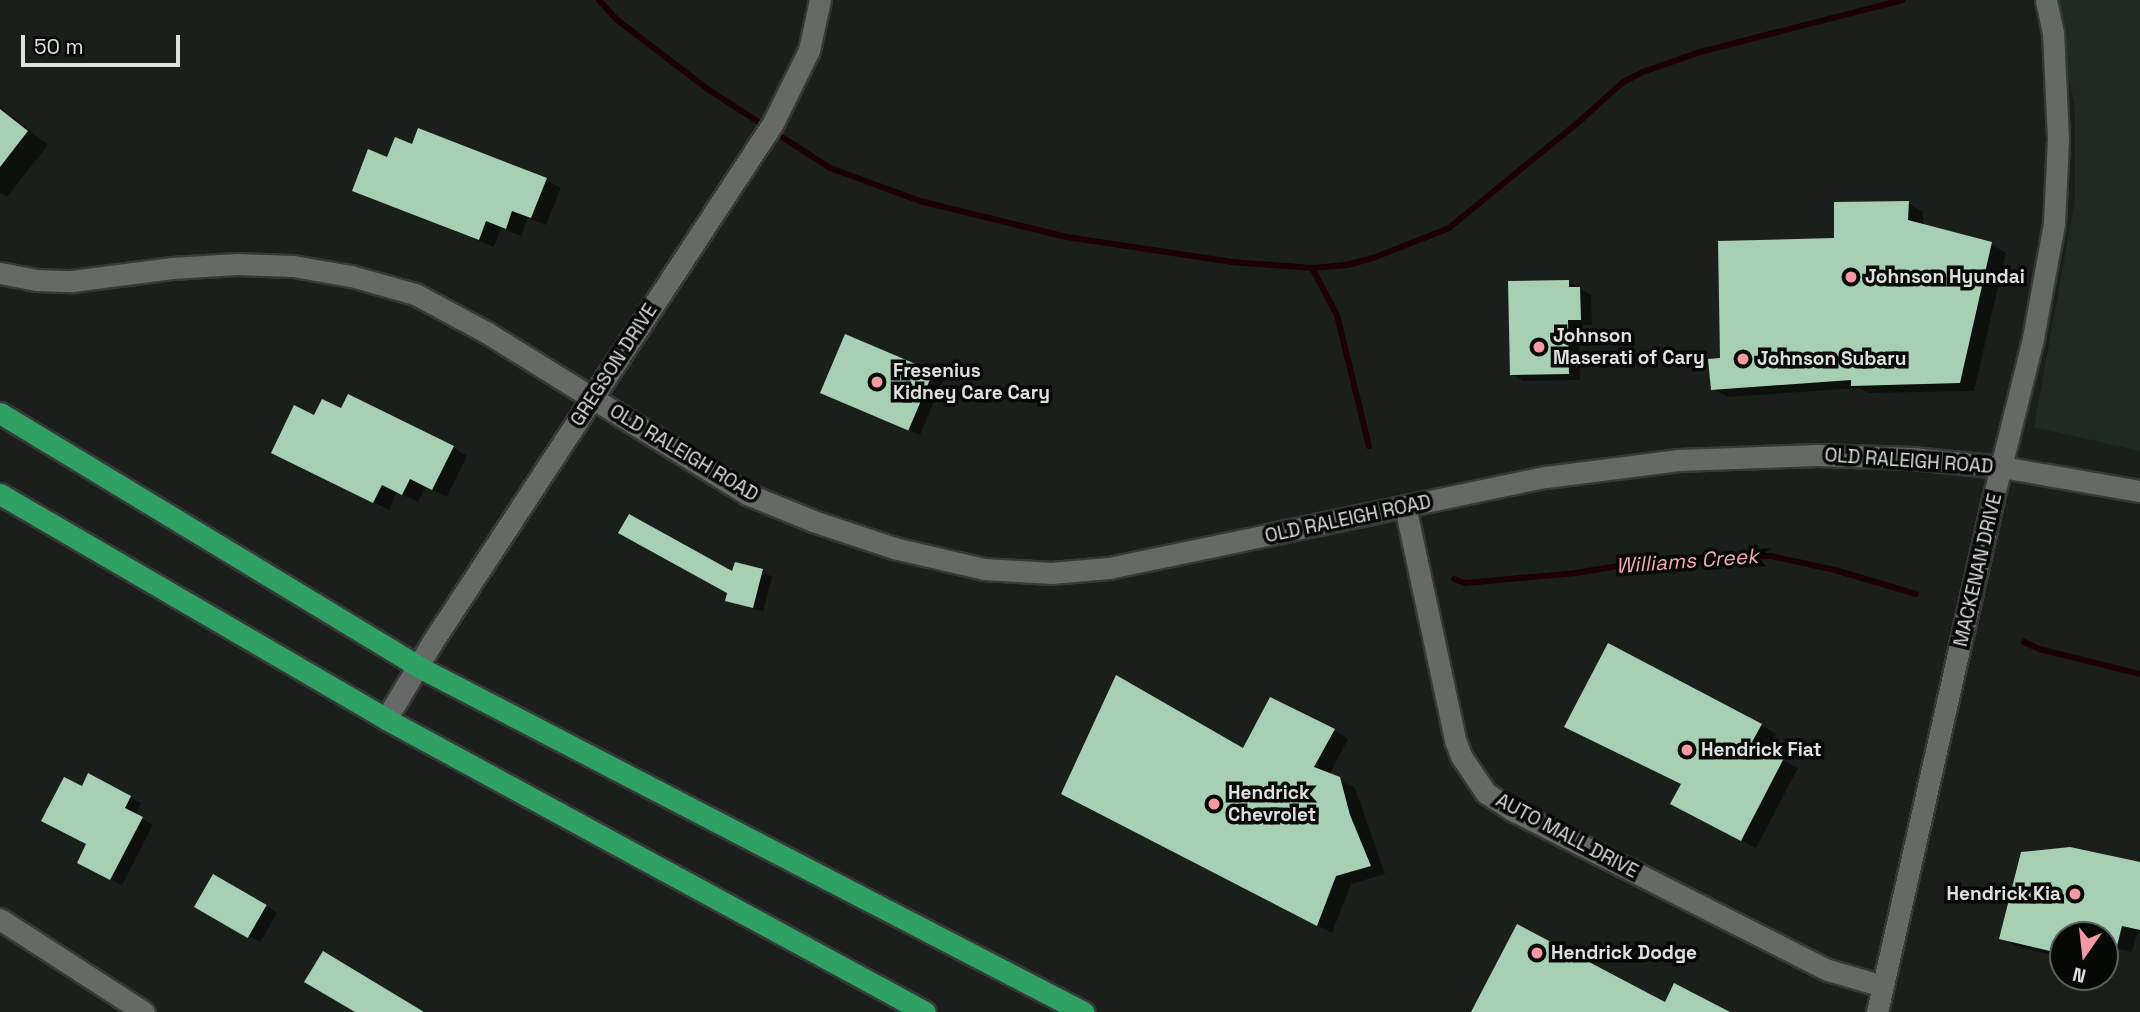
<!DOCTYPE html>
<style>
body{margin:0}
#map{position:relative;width:2140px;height:1012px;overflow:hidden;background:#1b1f1c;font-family:"Space Grotesk",sans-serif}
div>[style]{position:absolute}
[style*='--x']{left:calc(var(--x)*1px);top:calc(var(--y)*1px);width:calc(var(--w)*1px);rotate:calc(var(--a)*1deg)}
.built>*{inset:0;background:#202a24}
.shadow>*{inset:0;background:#0007;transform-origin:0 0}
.stream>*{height:6px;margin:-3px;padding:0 3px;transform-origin:3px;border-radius:3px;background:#1b0004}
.building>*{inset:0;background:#a6cfb3;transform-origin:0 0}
.roads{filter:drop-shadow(2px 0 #363937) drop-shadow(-2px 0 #363937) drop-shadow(0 2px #363937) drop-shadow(0 -2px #363937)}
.minor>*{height:21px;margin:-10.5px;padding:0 10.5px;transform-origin:10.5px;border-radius:10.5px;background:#656a66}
.highway>*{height:21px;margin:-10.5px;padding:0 10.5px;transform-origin:10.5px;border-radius:10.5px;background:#2ea163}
.dots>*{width:19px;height:19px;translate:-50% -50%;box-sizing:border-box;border:4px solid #070907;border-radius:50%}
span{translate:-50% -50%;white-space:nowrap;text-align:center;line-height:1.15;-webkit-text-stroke:7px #070907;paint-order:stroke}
.poi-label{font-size:19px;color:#dee1df;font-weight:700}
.left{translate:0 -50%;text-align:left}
.right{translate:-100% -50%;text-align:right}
.street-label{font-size:19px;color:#dee1df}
.water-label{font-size:21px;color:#f5aab1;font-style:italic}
.north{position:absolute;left:2049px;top:921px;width:70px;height:70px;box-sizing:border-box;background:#070907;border:2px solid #5d5f5d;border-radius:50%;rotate:194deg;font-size:19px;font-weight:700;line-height:28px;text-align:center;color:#dee1df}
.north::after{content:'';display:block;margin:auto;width:24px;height:32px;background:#f49aa4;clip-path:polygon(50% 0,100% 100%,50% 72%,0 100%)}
.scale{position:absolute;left:21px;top:35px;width:159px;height:32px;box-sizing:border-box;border:4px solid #dee1df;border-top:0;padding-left:9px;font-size:21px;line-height:24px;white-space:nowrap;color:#dee1df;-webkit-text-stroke:5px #070907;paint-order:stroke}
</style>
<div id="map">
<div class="built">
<div style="clip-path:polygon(2053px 0,2140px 0,2140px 451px,2034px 427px,2075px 200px,2075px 108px)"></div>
</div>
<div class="shadow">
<div style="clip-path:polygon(0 107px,48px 145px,7px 197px,0 193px)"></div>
<div style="clip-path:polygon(388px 159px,546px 180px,561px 188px,546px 225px,528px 218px,521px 236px,501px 228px,494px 247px,355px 190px)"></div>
<div style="clip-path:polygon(1908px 203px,1923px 212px,1923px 226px,1991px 244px,2006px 253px,1974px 391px,1868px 393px,1859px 388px,1728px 397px,1713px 389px,1721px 359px,1836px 239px)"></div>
<div style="clip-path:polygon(1568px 282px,1591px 295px,1592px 325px,1579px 325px,1580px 380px,1523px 381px,1512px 374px)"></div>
<div style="clip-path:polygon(933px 372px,944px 378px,920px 435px,823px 392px)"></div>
<div style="clip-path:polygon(342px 411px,453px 447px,467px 456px,447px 497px,426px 486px,418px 502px,397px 492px,389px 510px,288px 460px,315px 417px)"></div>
<div style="clip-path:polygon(762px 571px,772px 577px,763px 612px,727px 600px,734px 574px)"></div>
<div style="clip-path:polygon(1761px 725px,1776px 734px,1766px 751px,1798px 768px,1756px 848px,1688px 812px,1683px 785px,1566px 727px)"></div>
<div style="clip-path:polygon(1334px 730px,1348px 739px,1329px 775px,1355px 788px,1385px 874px,1351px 884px,1332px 933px,1078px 802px,1244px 750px)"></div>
<div style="clip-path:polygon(89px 775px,141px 803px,135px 815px,153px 825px,122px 885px,90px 868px,82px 788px)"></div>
<div style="clip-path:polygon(2140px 864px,2140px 934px,2137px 934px,2132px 952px,2105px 946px,2105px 935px,2063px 935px,2063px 958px,2016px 946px,2001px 938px)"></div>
<div style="left:214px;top:876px;width:73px;height:34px;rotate:30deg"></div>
</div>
<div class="stream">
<div style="--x:599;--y:0;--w:25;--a:48"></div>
<div style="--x:616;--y:19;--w:117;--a:37.4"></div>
<div style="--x:709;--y:90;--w:144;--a:32.8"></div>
<div style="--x:830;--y:168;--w:96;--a:20.1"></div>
<div style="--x:920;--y:201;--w:151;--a:13.8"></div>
<div style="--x:1067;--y:237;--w:167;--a:8.6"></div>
<div style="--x:1232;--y:262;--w:80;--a:4.3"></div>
<div style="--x:1312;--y:268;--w:35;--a:-5"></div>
<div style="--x:1347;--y:265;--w:27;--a:-15"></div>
<div style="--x:1373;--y:258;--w:82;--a:-21.5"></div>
<div style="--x:1449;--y:228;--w:172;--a:-39.3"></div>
<div style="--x:1582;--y:119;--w:54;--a:-42"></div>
<div style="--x:1622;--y:83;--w:24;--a:-28"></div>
<div style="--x:1643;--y:72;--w:60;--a:-19.3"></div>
<div style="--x:1700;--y:52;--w:209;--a:-14.4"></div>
<div style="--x:1312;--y:268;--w:53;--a:62"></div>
<div style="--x:1337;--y:315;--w:135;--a:76.3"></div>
<div style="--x:1454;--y:579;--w:12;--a:20"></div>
<div style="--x:1465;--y:583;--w:111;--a:-5.1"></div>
<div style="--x:1576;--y:573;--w:85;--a:-9.5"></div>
<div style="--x:1660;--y:559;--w:111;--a:-1.5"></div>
<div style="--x:1771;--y:556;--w:66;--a:12.3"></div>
<div style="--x:1835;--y:570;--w:84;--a:16.5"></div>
<div style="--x:2024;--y:642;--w:17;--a:25"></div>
<div style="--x:2039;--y:649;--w:104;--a:13.9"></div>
</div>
<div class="building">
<div style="clip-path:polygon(0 109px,28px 131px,0 167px)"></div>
<div style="clip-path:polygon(418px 128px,547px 178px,531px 218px,512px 211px,506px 229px,486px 221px,479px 240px,352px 191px,368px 149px,387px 157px,395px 137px,412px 144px)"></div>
<div style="clip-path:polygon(1909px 201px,1908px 220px,1992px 242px,1960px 383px,1851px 386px,1851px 380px,1711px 390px,1708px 359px,1720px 358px,1718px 241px,1834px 238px,1834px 202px)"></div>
<div style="clip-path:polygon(1569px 280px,1569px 287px,1580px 287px,1581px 320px,1568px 320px,1569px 374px,1510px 375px,1508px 281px)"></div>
<div style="left:845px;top:334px;width:96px;height:64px;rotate:23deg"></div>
<div style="clip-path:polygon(348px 394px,454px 446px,432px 490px,410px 479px,402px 495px,382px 485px,373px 503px,271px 453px,294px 405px,314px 415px,322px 399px,341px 408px)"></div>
<div style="clip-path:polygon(629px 514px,732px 571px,735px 562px,763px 569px,753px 608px,725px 601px,727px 593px,618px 533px)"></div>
<div style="clip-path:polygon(1608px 643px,1762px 724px,1752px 742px,1784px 758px,1741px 841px,1670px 804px,1681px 784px,1564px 727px)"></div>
<div style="clip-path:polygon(1116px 675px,1243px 748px,1270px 697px,1335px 729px,1314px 767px,1340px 777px,1350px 815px,1371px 866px,1336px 876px,1317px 926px,1061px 794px)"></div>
<div style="clip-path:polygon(88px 773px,131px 796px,125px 808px,143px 817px,110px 880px,77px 863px,86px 844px,41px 821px,64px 777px,82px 786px)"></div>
<div style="clip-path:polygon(2070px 847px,2140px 862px,2140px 930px,2122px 926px,2111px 970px,2105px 969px,2105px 935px,2077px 935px,2060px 931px,2054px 952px,1999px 939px,2021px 852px)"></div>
<div style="left:213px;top:874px;width:62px;height:38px;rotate:30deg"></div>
<div style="clip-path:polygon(1517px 924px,1665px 1002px,1674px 983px,1730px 1012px,1471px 1012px)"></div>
<div style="clip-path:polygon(323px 951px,424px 1012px,355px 1012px,304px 982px)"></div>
</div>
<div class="roads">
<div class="minor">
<div style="--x:0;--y:273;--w:37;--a:11"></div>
<div style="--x:36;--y:280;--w:36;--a:2"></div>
<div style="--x:72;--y:281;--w:101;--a:-7.4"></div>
<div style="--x:172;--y:268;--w:65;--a:-3.5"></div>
<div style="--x:237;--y:264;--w:56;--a:2"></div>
<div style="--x:293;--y:266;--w:59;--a:9.8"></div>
<div style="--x:351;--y:276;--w:66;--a:15.7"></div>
<div style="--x:415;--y:294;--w:81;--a:28.2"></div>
<div style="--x:486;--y:332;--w:307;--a:31.8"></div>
<div style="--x:747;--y:494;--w:71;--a:22.2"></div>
<div style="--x:813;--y:521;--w:85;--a:18.4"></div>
<div style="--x:894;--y:548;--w:92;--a:13.1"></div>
<div style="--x:984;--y:569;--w:67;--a:3.4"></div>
<div style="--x:1051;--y:573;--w:58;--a:-4.9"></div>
<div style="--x:1109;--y:568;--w:446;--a:-11.8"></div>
<div style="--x:1546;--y:477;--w:134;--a:-7.3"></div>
<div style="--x:1679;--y:460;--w:138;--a:-2.1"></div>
<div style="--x:1817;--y:455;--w:95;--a:1.8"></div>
<div style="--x:1912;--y:458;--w:90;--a:5.7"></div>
<div style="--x:2002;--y:467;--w:140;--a:9.9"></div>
<div style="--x:1405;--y:506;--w:239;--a:77.9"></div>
<div style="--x:1455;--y:740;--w:17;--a:69"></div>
<div style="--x:1461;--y:756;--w:45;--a:56"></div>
<div style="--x:1486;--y:793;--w:33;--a:33"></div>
<div style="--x:1514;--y:811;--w:352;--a:26.9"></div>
<div style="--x:1828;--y:970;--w:57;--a:16.2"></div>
<div style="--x:386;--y:719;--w:91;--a:-58.9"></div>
<div style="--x:433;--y:641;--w:620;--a:-56.72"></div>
<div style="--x:773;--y:123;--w:81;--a:-63.7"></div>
<div style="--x:809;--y:50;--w:51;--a:-77.6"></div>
<div style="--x:0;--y:919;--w:171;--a:32.9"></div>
<div style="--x:1877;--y:1012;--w:526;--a:-77.26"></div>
<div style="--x:1993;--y:499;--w:166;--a:-76"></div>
<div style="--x:2033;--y:338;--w:116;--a:-79.6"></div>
<div style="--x:2054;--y:224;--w:86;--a:-87.3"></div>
<div style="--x:2058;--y:138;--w:105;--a:-92.7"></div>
<div style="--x:2053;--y:33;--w:34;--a:-102"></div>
</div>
<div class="highway">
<div style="--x:0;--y:413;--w:488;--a:31.2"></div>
<div style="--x:417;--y:666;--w:751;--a:27.45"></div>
<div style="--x:0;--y:494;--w:447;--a:30.2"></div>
<div style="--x:386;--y:719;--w:613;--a:28.53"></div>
</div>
</div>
<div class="dots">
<div style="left:1851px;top:277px;background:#f49aa4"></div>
<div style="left:1539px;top:347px;background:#f49aa4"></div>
<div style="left:1743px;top:359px;background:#f49aa4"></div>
<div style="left:877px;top:382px;background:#f49aa4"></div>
<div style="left:1687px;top:750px;background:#f49aa4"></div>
<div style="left:1214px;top:804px;background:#f49aa4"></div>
<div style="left:2075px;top:894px;background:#f49aa4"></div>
<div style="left:1537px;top:953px;background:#f49aa4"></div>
</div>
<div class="poi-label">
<span class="left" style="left:1865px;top:277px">Johnson Hyundai</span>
<span class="left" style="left:1553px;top:347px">Johnson<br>Maserati of Cary</span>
<span class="left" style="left:1757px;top:359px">Johnson Subaru</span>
<span class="left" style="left:893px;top:382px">Fresenius<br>Kidney Care Cary</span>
<span class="left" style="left:1701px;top:750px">Hendrick Fiat</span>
<span class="left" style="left:1228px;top:804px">Hendrick<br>Chevrolet</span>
<span class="right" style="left:2061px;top:894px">Hendrick Kia</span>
<span class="left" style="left:1551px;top:953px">Hendrick Dodge</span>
</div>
<div class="street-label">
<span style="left:614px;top:365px;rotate:-57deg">GREGSON DRIVE</span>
<span style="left:684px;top:453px;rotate:31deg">OLD RALEIGH ROAD</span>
<span style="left:1909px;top:461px;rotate:4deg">OLD RALEIGH ROAD</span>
<span style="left:1348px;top:519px;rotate:-12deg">OLD RALEIGH ROAD</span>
<span style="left:1978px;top:570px;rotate:-77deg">MACKENAN DRIVE</span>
<span style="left:1567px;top:836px;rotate:28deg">AUTO MALL DRIVE</span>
</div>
<div class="water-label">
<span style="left:1687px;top:561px;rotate:-4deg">Williams Creek</span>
</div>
<div class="north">N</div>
<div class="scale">50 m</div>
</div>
